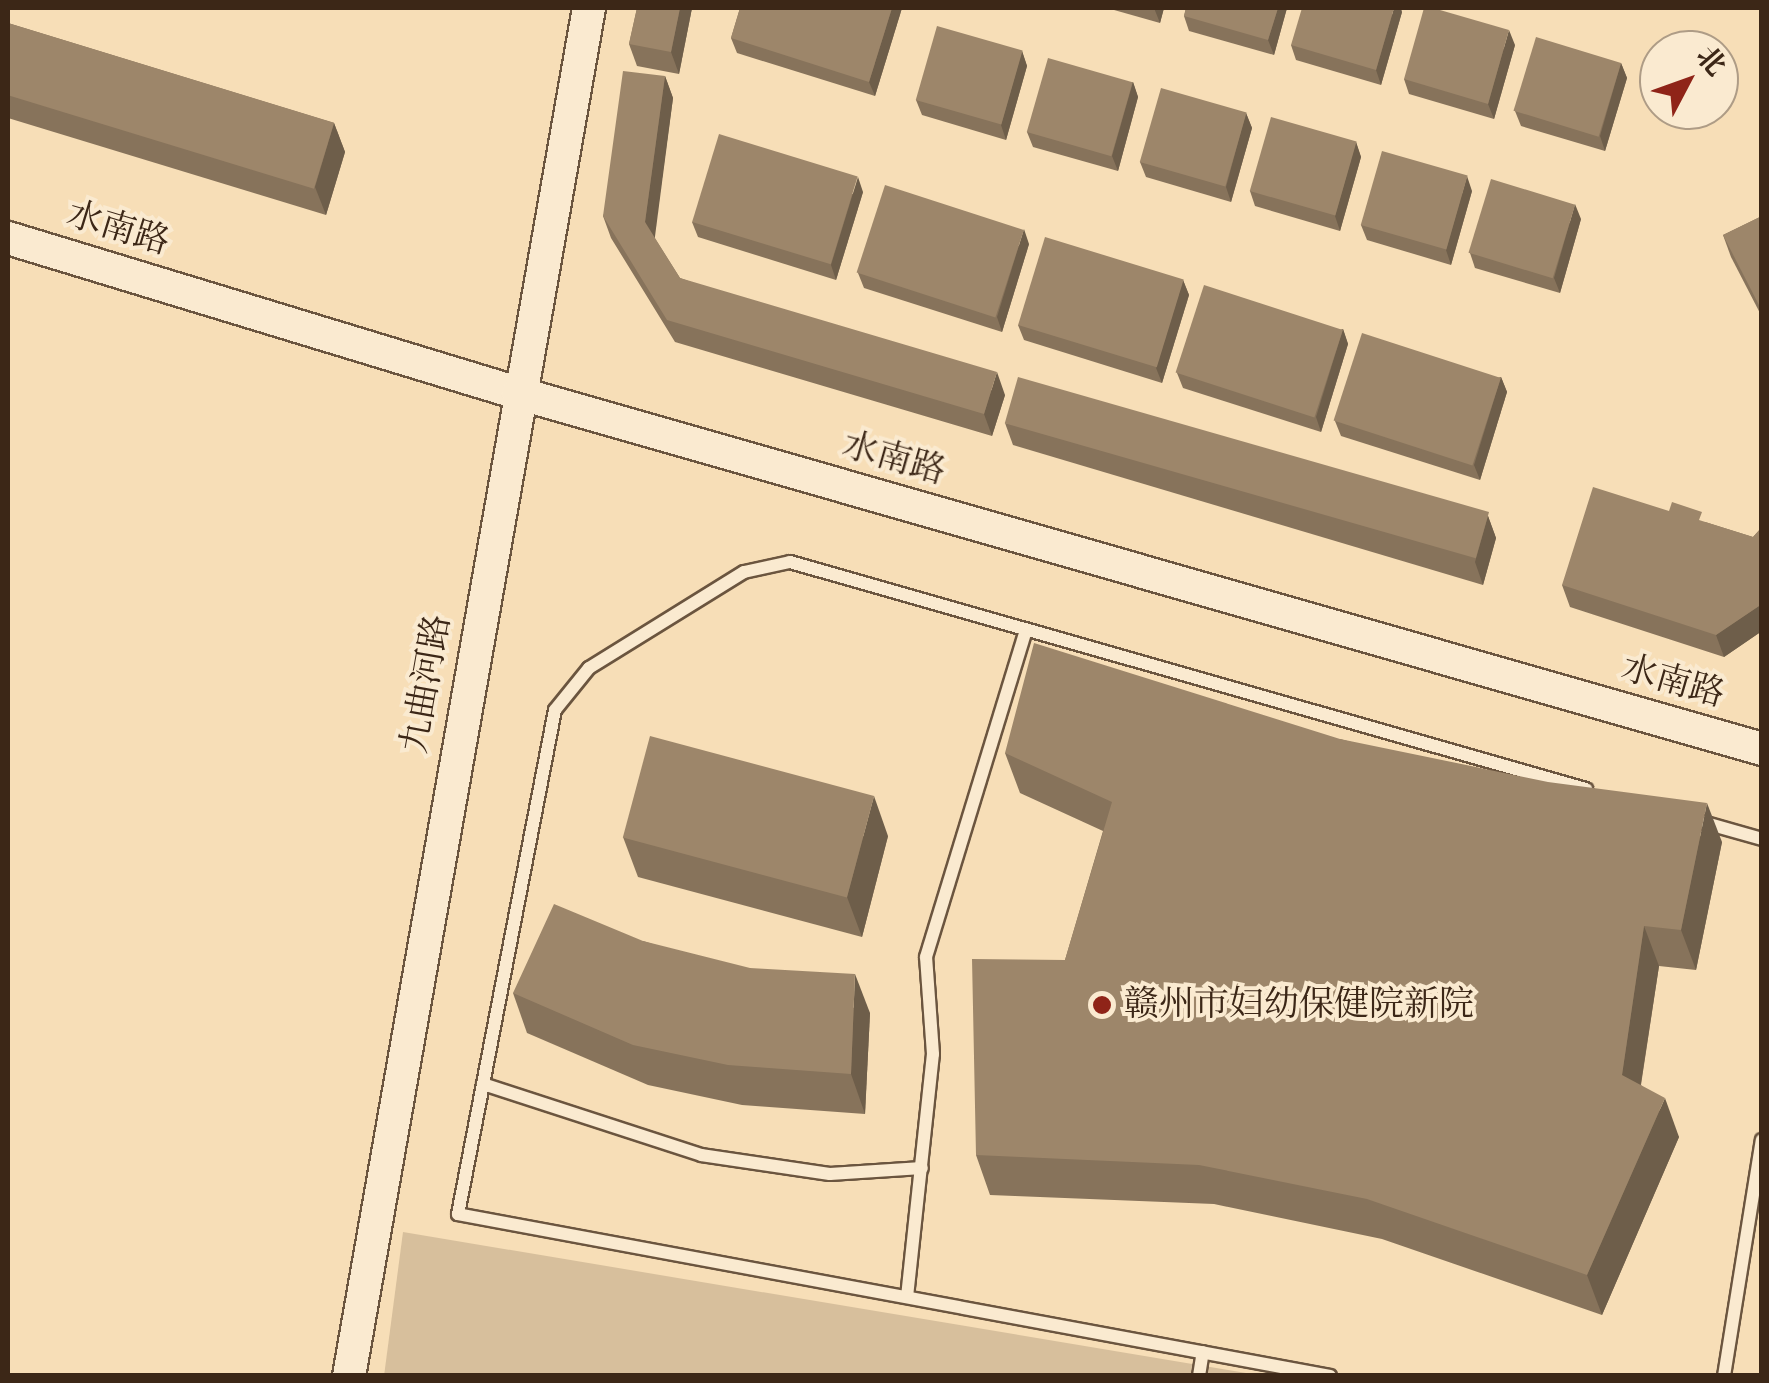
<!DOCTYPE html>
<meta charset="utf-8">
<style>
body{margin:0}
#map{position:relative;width:1769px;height:1383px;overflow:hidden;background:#f7deb7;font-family:"Libre Bodoni","Noto Serif SC",serif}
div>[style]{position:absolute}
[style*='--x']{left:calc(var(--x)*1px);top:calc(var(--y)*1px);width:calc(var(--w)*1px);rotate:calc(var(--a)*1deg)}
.green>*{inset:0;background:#d7bf9c}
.roads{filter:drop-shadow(2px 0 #6b553f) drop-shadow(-2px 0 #6b553f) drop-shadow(0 2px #6b553f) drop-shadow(0 -2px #6b553f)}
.service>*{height:12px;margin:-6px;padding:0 6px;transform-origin:6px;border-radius:6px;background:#faead0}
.tertiary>*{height:32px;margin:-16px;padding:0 16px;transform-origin:16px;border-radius:16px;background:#faead0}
.wall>*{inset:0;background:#87735b}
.shaded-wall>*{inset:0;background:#6e5e4a}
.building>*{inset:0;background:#9d866a;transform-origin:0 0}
.dots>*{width:28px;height:28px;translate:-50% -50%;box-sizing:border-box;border:5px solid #faead0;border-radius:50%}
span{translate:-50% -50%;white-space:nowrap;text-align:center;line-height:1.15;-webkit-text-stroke:8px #faead0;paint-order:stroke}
.street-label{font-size:35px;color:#3c2717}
.poi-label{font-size:35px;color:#3c2717}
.left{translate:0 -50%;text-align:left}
.frame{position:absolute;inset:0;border:10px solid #3c2717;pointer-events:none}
.north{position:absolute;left:1639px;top:30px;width:100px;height:100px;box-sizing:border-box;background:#faead0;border:2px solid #ae9c86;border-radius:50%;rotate:49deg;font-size:28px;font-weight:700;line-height:40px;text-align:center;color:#3c2717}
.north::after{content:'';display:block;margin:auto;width:35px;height:45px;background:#8f2418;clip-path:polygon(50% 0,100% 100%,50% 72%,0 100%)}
</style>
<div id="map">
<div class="green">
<div style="clip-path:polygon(403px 1232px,1258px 1375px,384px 1376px)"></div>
</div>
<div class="roads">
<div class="service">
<div style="--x:1702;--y:822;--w:62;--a:15.8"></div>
<div style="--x:483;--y:1084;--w:229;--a:18"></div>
<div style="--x:701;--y:1155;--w:130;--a:8.4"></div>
<div style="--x:830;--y:1174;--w:92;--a:-3.7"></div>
<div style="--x:907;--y:1297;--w:244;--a:-83.9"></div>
<div style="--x:933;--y:1054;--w:97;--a:-94.1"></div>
<div style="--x:926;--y:957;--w:342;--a:-73"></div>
<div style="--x:1199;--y:1376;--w:24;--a:-81"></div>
<div style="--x:1330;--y:1376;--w:887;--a:-169.48"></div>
<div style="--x:458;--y:1214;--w:513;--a:-79.11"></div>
<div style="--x:555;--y:710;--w:54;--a:-51"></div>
<div style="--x:589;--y:668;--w:182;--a:-31.8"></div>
<div style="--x:744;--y:572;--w:47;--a:-12.3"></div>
<div style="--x:790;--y:562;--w:828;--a:15.92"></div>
<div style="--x:1724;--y:1376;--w:239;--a:-80.9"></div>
</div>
<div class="tertiary">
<div style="--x:8;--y:238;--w:533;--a:16.91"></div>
<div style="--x:518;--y:393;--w:1294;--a:15.97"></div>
<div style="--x:349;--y:1376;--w:1389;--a:-80.05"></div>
</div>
</div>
<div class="wall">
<div style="clip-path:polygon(637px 8px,692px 8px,679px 74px,637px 66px,629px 44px)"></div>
<div style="clip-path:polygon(740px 8px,902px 8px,875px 96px,737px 53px,731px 38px)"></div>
<div style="clip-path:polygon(1107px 8px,1164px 8px,1160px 23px)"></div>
<div style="clip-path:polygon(1186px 8px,1287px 8px,1274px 55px,1189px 31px,1184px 16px)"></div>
<div style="clip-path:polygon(1402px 12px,1381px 85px,1296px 60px,1291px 45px)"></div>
<div style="clip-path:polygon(8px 23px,334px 123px,345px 152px,326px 215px,8px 118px)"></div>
<div style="clip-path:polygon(1515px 45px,1494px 119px,1409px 94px,1404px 79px)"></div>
<div style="clip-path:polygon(1022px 51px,1027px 66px,1006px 140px,922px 115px,916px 100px)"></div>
<div style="clip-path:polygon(1621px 63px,1627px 78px,1605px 151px,1521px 126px,1515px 111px)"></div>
<div style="clip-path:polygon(665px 76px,673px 98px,654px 237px,680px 278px,1005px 395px,992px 436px,675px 342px,611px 238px,603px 216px)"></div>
<div style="clip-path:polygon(1133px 82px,1138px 97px,1118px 171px,1033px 147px,1027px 132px)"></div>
<div style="clip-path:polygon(1246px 113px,1252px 128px,1231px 202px,1146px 177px,1140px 162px)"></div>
<div style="clip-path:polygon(1356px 142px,1361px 157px,1340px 231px,1255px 206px,1250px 191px)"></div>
<div style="clip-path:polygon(1472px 191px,1451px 265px,1367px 240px,1361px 225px)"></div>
<div style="clip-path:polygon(863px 192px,836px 280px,698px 237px,692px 222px)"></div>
<div style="clip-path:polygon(1762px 216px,1762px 317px,1731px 257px,1723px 235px)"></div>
<div style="clip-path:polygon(1581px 219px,1560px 293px,1475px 268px,1470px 253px)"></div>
<div style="clip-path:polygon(1029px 244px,1002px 332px,864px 288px,858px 273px)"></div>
<div style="clip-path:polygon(1183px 280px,1189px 295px,1162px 383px,1024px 340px,1018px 325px)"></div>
<div style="clip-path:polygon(1343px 329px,1348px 344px,1321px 432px,1183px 388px,1177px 373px)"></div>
<div style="clip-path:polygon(1501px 377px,1507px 392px,1480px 480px,1341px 436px,1335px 421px)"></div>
<div style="clip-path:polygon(1005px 423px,1488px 516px,1496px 538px,1483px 585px,1013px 445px)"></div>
<div style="clip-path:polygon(1705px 522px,1753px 537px,1762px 527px,1762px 631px,1724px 657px,1570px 607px,1562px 585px)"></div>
<div style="clip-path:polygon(1340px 739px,1722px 842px,1696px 970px,1659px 966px,1641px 1085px,1679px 1137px,1602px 1315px,1382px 1239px,1214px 1204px,990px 1195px,976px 1155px,1065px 960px,1103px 831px,1020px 793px,1005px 753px)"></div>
<div style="clip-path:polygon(888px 836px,862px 937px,638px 877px,623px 837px)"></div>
<div style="clip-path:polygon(643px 941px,870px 1013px,865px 1114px,742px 1105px,648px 1085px,527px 1033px,513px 993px)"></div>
</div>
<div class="shaded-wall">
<div style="clip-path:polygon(680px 8px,692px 8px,679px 74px,671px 52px)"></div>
<div style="clip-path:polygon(892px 8px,902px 8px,875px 96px,869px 82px)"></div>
<div style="clip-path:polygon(1154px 8px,1164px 8px,1160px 23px)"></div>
<div style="clip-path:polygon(1278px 8px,1287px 8px,1274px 55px,1268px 40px)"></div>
<div style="clip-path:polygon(1394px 8px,1401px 8px,1402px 12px,1381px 85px,1376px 70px)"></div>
<div style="clip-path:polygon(1509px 30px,1515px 45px,1494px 119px,1488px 104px)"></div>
<div style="clip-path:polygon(1022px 51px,1027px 66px,1006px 140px,1001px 125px)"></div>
<div style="clip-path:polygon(1621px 63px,1627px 78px,1605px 151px,1600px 136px)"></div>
<div style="clip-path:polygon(665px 76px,673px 98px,654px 244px,645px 222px)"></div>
<div style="clip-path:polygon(1133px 82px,1138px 97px,1118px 171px,1112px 156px)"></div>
<div style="clip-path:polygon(1246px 113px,1252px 128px,1231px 202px,1226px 187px)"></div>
<div style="clip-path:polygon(334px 123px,345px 152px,326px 215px,315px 187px)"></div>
<div style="clip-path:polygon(1356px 142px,1361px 157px,1340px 231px,1335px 216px)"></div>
<div style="clip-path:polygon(1467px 176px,1472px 191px,1451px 265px,1446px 250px)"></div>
<div style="clip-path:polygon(858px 177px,863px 192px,836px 280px,831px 265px)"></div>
<div style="clip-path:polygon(1575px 204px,1581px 219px,1560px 293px,1554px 278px)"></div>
<div style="clip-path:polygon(1024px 229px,1029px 244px,1002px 332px,997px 317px)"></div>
<div style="clip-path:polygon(1183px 280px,1189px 295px,1162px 383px,1156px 368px)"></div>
<div style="clip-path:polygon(1343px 329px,1348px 344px,1321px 432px,1316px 417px)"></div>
<div style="clip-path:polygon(997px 372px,1005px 395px,992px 436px,984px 414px)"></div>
<div style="clip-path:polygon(1501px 377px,1507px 392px,1480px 480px,1474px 465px)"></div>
<div style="clip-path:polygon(1488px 516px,1496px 538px,1483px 585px,1475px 562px)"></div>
<div style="clip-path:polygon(1762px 604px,1762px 631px,1724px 657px,1716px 635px)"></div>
<div style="clip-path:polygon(874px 796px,888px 836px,862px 937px,847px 897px)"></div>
<div style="clip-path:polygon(1707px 803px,1722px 842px,1696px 970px,1681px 930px)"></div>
<div style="clip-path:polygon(1644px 926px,1659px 966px,1636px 1115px,1622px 1075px)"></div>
<div style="clip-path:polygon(855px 974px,870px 1013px,865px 1114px,851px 1074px)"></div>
<div style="clip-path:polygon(1665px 1098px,1679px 1137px,1602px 1315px,1587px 1275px)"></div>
</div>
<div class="building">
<div style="clip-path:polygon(637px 8px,680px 8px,671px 52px,629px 44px)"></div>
<div style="clip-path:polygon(740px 8px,892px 8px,869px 82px,731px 38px)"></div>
<div style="clip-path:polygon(1186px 8px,1278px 8px,1268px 40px,1184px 16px)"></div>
<div style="clip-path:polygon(1302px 8px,1394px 8px,1376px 70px,1291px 45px)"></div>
<div style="clip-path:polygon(1424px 8px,1433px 8px,1509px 30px,1488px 104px,1404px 79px)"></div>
<div style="left:8px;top:23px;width:341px;height:69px;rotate:17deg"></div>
<div style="left:937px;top:26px;width:89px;height:77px;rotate:16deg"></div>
<div style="left:1536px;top:37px;width:89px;height:77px;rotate:17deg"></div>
<div style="left:1048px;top:58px;width:88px;height:77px;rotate:16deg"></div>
<div style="clip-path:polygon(623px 71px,665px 76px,645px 222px,680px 278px,997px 372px,984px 414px,667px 320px,603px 216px)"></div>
<div style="left:1161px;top:88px;width:89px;height:77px;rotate:16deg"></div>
<div style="left:1271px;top:117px;width:89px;height:77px;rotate:16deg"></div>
<div style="left:719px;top:134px;width:145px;height:92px;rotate:17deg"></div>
<div style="left:1382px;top:151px;width:89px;height:77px;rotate:16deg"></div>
<div style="left:1491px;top:179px;width:88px;height:77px;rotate:17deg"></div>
<div style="left:885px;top:185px;width:146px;height:92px;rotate:18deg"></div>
<div style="clip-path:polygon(1762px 216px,1762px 311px,1723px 235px)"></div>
<div style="left:1045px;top:237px;width:145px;height:92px;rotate:17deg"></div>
<div style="left:1204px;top:285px;width:146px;height:92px;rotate:18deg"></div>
<div style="left:1362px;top:333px;width:146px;height:92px;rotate:18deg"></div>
<div style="left:1018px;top:377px;width:490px;height:48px;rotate:16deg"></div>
<div style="clip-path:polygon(1593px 487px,1669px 511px,1672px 502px,1702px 512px,1699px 520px,1753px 537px,1762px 527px,1762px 604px,1716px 635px,1562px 585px)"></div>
<div style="clip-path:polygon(1034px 643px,1340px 739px,1548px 782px,1707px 803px,1681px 930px,1644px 926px,1622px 1075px,1665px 1098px,1587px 1275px,1367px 1199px,1199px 1165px,976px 1155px,972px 959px,1065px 960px,1112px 802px,1005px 753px)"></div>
<div style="left:650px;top:736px;width:232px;height:105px;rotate:15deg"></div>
<div style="clip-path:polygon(554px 904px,643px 941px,750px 968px,855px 974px,851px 1074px,728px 1065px,633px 1045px,513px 993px)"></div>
</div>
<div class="dots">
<div style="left:1102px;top:1005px;background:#8f2418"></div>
</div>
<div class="street-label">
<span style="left:118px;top:229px;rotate:17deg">水南路</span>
<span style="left:894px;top:459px;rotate:16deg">水南路</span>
<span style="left:1673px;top:682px;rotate:16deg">水南路</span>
<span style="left:427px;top:684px;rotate:-80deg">九曲河路</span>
</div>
<div class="poi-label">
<span class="left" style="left:1124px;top:1005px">赣州市妇幼保健院新院</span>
</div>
<div class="frame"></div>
<div class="north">北</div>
</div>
